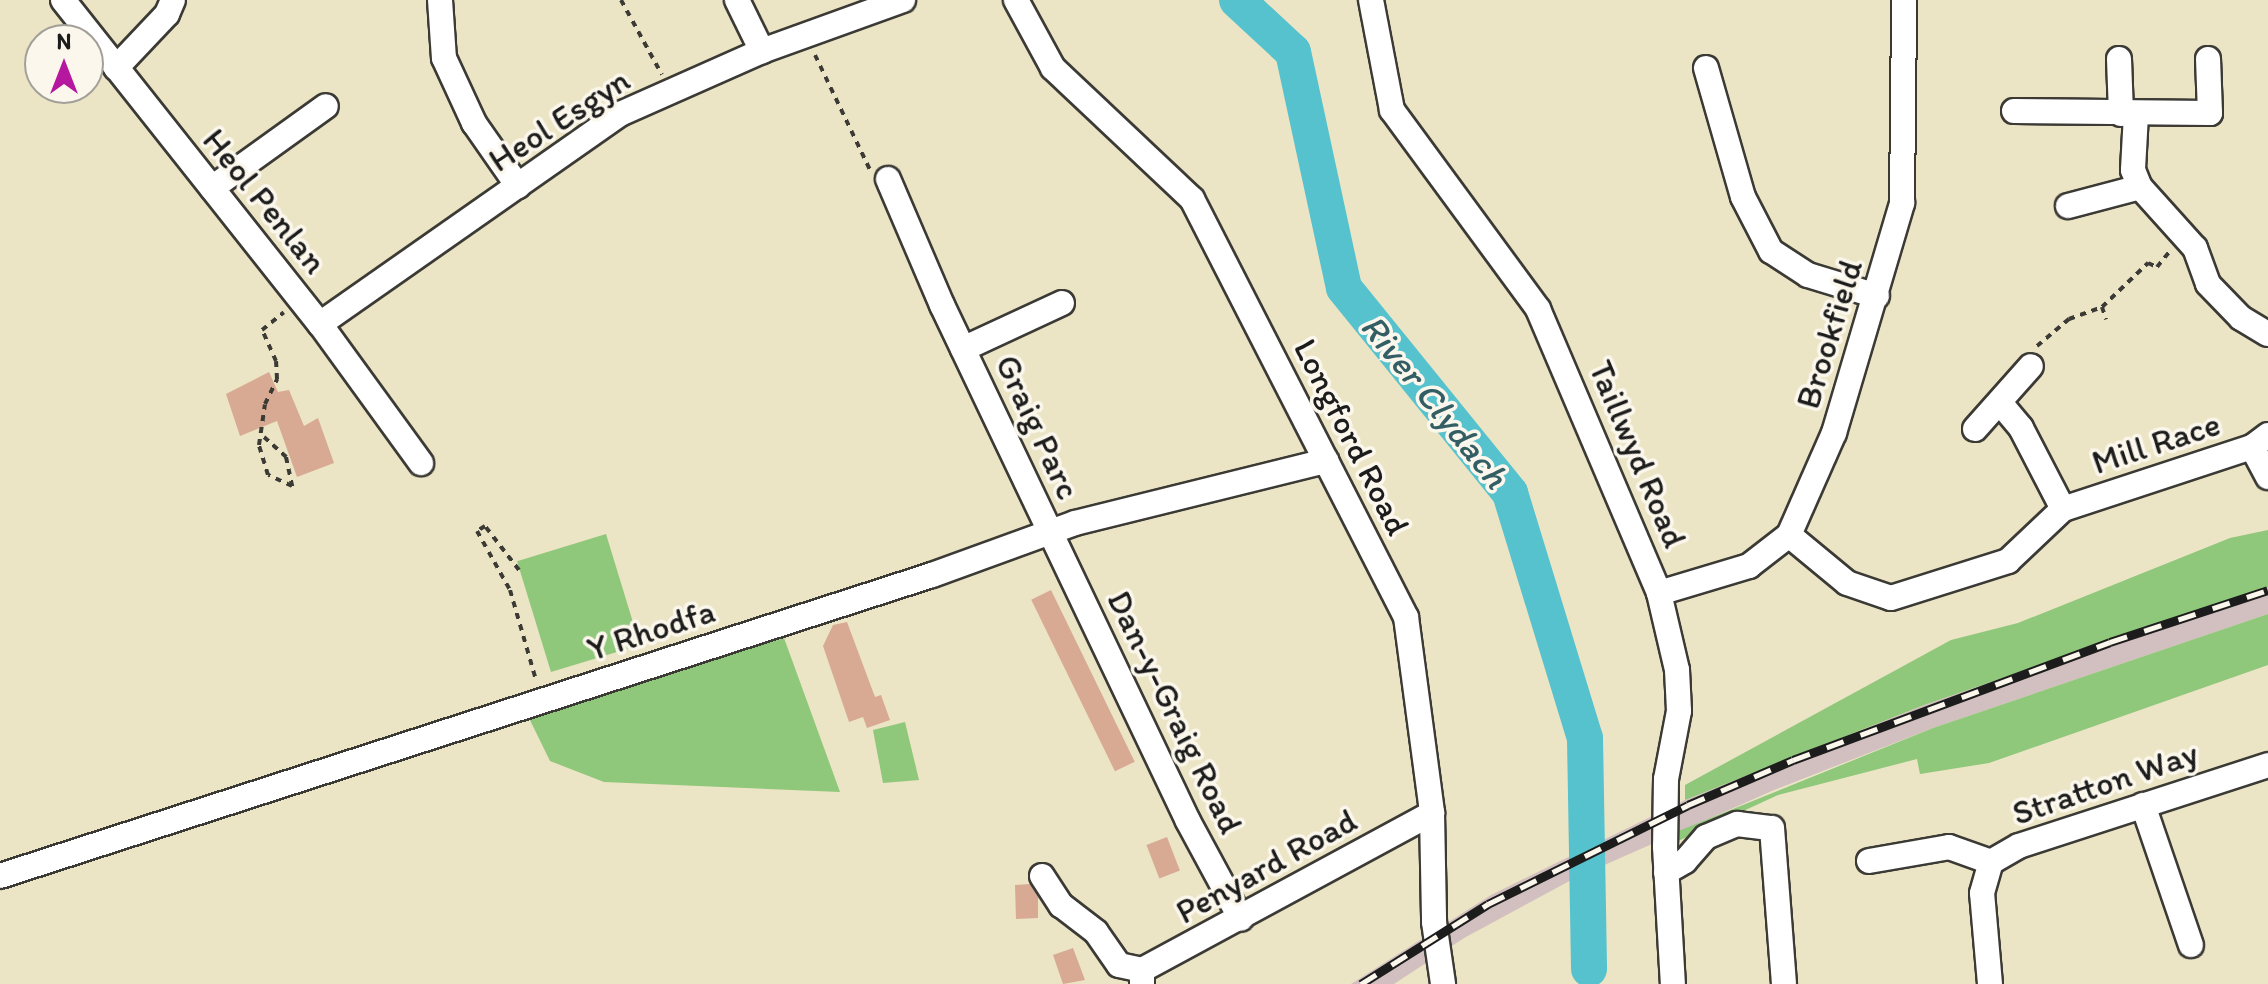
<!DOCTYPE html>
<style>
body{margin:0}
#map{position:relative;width:2268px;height:984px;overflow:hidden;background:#ebe4c5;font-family:Itim,sans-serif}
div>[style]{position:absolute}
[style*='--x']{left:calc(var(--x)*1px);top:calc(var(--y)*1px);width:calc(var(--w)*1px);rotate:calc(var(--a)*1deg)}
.industrial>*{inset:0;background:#d2bfbf}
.green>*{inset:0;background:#8fc77b;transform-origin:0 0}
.river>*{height:36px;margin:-18px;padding:0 18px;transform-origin:18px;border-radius:18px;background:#55c2cd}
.building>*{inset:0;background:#d8aa94;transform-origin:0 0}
.path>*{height:4px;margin-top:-2px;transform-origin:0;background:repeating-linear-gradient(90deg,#3b3a35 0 6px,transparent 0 12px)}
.roads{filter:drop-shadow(2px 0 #3b3a35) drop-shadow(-2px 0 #3b3a35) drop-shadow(0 2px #3b3a35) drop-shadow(0 -2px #3b3a35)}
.minor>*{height:24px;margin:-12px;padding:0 12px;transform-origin:12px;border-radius:12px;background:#fff}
.rail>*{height:9px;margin-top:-4.5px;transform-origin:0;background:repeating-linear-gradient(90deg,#fbf7ec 0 18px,#1c1c1c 0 36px);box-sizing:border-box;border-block:2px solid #1c1c1c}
span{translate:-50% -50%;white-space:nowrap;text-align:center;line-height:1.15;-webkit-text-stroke:7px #fbf7ec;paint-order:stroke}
.street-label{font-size:34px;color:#1c1c1c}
.water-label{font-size:36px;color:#335e63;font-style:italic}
.north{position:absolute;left:24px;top:24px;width:80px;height:80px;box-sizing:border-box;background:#fbf7ec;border:2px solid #a29f99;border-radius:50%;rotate:0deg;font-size:22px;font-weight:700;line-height:32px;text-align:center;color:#1c1c1c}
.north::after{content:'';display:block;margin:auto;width:28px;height:36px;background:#b5179e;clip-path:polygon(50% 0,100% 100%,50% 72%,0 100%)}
</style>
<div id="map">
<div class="industrial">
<div style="clip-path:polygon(2268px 587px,2268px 614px,1933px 728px,1774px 790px,1575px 878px,1464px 938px,1394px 984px,1351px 984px,1491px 895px,1685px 800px,1924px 705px)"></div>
</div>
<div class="green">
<div style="clip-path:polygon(2268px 530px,2268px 587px,1924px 705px,1685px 800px,1685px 785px,1951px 640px,2018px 623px,2230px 538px)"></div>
<div style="left:606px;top:534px;width:116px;height:93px;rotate:73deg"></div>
<div style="clip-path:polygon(2268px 614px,2268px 665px,1989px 763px,1920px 774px,1917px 759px,1778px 795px,1676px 842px,1676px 832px,1933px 728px)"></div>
<div style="clip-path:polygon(784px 638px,840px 792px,604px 782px,550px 761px,528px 716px)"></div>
<div style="clip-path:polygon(905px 722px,919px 780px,883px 783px,873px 730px)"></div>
</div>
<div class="river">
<div style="--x:1237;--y:0;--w:76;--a:42.9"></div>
<div style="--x:1293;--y:52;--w:241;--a:77.8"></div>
<div style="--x:1344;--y:288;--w:264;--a:51"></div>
<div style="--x:1510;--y:493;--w:256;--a:73"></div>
<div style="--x:1585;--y:738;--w:231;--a:89"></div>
</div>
<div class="building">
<div style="clip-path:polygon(269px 372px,278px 392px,289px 390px,304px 426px,318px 418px,334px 463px,297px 477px,277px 421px,240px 436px,226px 394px)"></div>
<div style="left:1051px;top:590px;width:191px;height:22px;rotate:64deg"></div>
<div style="clip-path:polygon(847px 622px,875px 697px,881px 695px,890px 720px,867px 728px,863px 717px,849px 722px,823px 646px,833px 625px)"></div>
<div style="left:1167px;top:837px;width:36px;height:22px;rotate:69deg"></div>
<div style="clip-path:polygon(1030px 884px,1038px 897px,1038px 918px,1016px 919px,1015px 885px)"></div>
<div style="clip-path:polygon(1073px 948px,1085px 980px,1063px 984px,1053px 955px)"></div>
</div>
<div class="path">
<div style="--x:621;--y:0;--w:85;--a:61.3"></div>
<div style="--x:815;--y:55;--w:127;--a:64.4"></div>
<div style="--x:2102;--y:307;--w:13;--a:72"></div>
<div style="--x:2037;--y:346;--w:42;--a:-40.2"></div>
<div style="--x:2069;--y:319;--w:35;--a:-20"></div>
<div style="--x:2102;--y:307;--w:64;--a:-43.7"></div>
<div style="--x:2148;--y:263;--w:10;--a:24"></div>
<div style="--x:2157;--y:267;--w:21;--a:-51"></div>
<div style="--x:264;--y:437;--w:30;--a:42"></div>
<div style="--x:286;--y:457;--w:30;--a:78"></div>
<div style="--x:292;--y:486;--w:26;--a:-155"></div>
<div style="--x:268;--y:475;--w:31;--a:-107"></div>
<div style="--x:259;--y:445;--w:41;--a:-81.7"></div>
<div style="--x:265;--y:404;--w:28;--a:-64"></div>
<div style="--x:277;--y:379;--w:18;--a:-93"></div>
<div style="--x:276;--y:361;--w:34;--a:-114"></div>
<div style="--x:262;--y:330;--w:28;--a:-39"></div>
<div style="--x:519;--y:570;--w:56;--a:-127.7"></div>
<div style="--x:485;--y:526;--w:9;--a:148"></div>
<div style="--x:477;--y:531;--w:68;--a:60.8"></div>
<div style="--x:510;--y:590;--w:94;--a:73.9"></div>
</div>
<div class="roads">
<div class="minor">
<div style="--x:63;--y:0;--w:414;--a:51.6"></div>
<div style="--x:320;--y:324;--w:172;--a:54"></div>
<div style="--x:440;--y:0;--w:58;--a:86.1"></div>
<div style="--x:444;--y:58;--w:72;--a:65.2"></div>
<div style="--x:474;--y:123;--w:77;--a:55.1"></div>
<div style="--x:737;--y:0;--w:57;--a:63.9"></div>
<div style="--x:1016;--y:0;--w:77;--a:61.4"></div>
<div style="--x:1053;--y:68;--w:191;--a:43.3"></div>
<div style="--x:1192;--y:199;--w:470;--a:62.9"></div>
<div style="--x:1406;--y:617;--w:198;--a:82.4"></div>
<div style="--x:1432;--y:813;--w:109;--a:88.9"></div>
<div style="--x:1434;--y:922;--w:63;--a:81.7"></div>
<div style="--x:1371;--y:0;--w:112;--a:79.2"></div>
<div style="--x:1392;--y:110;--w:247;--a:53.7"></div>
<div style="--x:1538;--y:309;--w:309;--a:66.9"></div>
<div style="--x:1659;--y:593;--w:79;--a:76.8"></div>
<div style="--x:1677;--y:670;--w:41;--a:87.2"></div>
<div style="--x:1679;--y:711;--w:69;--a:100.8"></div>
<div style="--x:1666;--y:779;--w:68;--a:90.8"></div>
<div style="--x:1665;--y:847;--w:137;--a:86.7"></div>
<div style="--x:2119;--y:59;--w:55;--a:87.9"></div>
<div style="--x:116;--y:68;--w:74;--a:-46.6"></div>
<div style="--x:167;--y:14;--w:15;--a:-67"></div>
<div style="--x:1706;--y:68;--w:134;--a:74"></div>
<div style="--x:1743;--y:197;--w:61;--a:62.6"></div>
<div style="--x:1771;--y:251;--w:44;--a:33"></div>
<div style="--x:1808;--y:275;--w:72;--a:16.9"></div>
<div style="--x:2014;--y:111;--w:196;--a:0.6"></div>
<div style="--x:2210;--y:113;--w:54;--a:-92.1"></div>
<div style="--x:2136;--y:114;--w:56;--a:93.1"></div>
<div style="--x:2133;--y:170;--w:18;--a:68"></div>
<div style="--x:2140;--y:187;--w:82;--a:48"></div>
<div style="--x:2195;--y:248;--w:38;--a:70"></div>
<div style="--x:2208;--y:284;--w:47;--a:45.9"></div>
<div style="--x:2241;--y:318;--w:31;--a:31"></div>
<div style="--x:888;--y:179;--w:137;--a:66.8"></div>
<div style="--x:942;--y:305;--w:572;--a:64.51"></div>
<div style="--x:1188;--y:821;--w:111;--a:61.6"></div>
<div style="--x:212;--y:188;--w:140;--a:-35.7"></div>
<div style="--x:2068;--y:206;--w:74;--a:-14.8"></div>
<div style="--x:320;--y:324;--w:366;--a:-35"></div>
<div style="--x:620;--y:114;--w:155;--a:-23.9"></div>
<div style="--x:762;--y:51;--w:150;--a:-19.9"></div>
<div style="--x:963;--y:349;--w:109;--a:-24.9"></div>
<div style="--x:2001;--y:404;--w:31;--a:50"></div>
<div style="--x:2021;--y:428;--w:91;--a:62.6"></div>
<div style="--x:1975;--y:429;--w:84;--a:-48.4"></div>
<div style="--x:2252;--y:447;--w:34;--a:62"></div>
<div style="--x:1789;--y:535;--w:75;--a:39.6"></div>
<div style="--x:1847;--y:583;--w:46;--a:18.8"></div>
<div style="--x:1891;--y:598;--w:123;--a:-17.5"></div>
<div style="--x:2008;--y:561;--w:76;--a:-43.4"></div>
<div style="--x:2063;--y:509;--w:199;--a:-18.2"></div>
<div style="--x:2252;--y:447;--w:20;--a:-37"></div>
<div style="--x:1659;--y:593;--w:94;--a:-16.7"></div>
<div style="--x:1749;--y:566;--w:51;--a:-37.8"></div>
<div style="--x:1789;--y:535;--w:111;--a:-66.2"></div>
<div style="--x:1834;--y:433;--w:240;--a:-73.5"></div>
<div style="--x:1902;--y:203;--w:203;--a:-89.4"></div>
<div style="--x:2143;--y:805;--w:148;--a:71.1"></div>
<div style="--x:1869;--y:861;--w:81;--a:-9.9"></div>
<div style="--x:1949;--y:847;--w:45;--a:19.7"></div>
<div style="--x:1666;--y:872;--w:22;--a:-30"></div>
<div style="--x:1685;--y:861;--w:32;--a:-49"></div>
<div style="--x:1706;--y:837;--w:34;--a:-23"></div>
<div style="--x:1737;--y:824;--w:35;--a:7"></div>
<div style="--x:1772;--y:828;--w:156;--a:85.6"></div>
<div style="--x:0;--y:876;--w:979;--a:-17.9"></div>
<div style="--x:932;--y:575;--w:152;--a:-20"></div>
<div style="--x:1075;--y:523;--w:259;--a:-13.9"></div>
<div style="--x:1042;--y:876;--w:35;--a:57"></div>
<div style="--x:1061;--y:905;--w:44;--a:37.6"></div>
<div style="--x:1096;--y:932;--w:40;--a:55.1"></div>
<div style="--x:1119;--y:965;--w:24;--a:12"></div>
<div style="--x:1142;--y:984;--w:14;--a:-90"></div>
<div style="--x:1142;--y:970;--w:330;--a:-28.4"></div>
<div style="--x:1990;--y:984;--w:91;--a:-95"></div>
<div style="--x:1982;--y:893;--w:32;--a:-74"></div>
<div style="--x:1991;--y:862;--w:32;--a:-30"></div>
<div style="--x:2019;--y:846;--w:262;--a:-18"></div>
</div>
</div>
<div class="rail">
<div style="--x:1361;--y:984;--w:150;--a:-32.2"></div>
<div style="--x:1488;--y:904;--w:223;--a:-26.3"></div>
<div style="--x:1688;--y:805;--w:114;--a:-23.2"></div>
<div style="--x:1793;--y:760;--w:338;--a:-20.4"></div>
<div style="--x:2110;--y:642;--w:166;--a:-18.2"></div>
</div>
<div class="street-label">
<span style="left:559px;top:120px;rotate:-33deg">Heol Esgyn</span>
<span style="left:265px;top:201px;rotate:51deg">Heol Penlan</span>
<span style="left:1829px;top:334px;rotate:-73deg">Brookfield</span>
<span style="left:1038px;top:427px;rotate:65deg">Graig Parc</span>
<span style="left:1352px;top:437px;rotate:63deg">Longford Road</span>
<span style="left:2156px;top:443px;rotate:-18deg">Mill Race</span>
<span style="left:1638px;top:454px;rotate:67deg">Taillwyd Road</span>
<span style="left:651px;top:630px;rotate:-18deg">Y Rhodfa</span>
<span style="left:1175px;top:712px;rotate:64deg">Dan-y-Graig Road</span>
<span style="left:2105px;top:783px;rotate:-19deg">Stratton Way</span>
<span style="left:1266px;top:866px;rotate:-29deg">Penyard Road</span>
</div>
<div class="water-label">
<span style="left:1435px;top:401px;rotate:51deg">River Clydach</span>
</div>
<div class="north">N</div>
</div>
